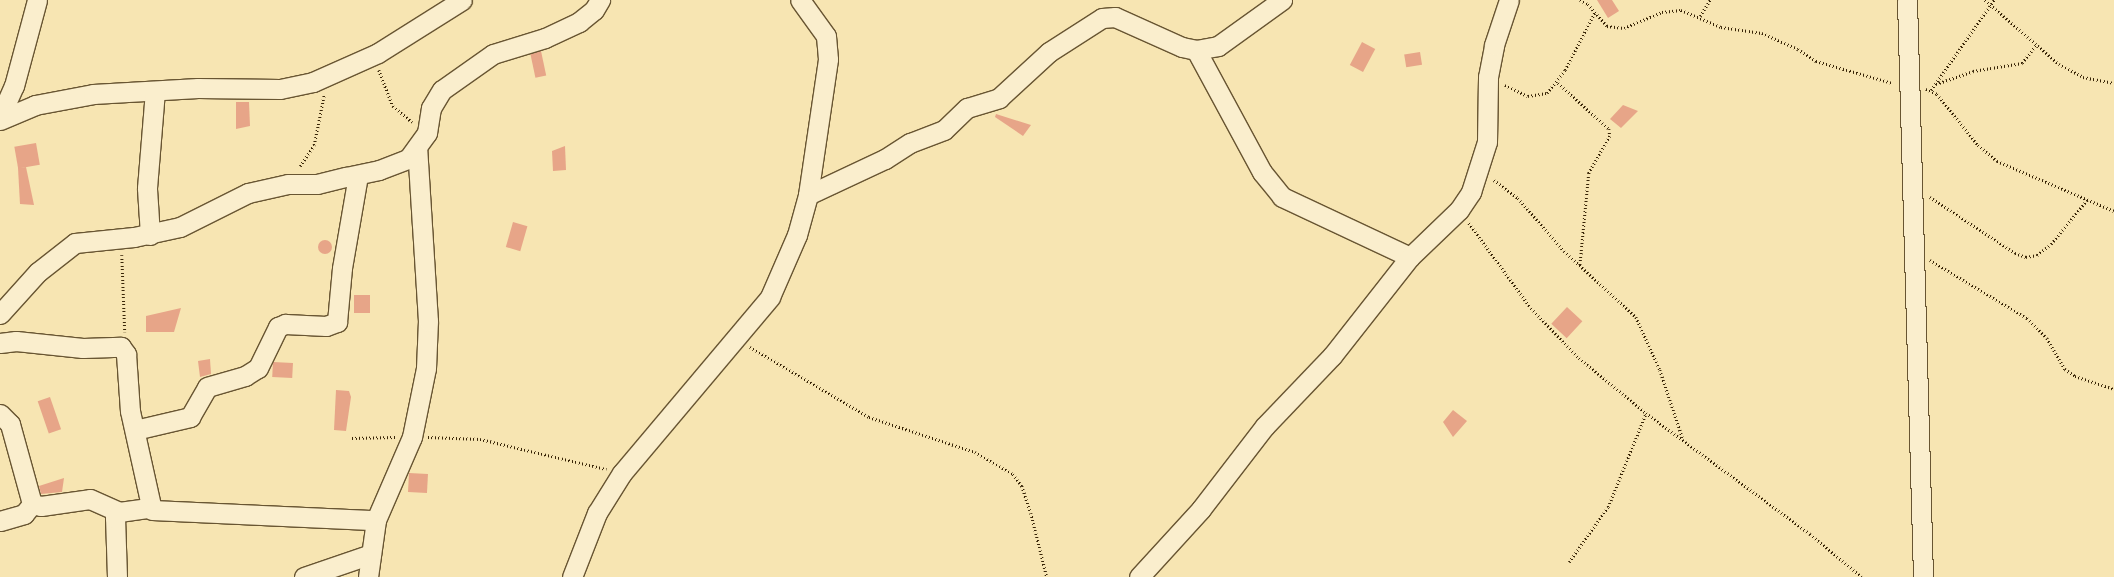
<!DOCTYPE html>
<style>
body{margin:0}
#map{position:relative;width:2114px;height:577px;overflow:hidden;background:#f7e5b2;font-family:"IM FELL English",serif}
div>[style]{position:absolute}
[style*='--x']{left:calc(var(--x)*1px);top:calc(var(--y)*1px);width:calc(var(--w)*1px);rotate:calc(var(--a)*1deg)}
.building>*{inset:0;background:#e7a588;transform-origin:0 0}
.round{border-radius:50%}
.path>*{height:2.5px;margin-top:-1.25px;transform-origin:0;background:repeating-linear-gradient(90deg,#392507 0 1px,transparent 0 3.5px)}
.roads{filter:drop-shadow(1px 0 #685532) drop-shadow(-1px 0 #685532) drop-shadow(0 1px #685532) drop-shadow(0 -1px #685532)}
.street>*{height:19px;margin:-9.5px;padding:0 9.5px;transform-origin:9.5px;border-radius:9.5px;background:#faeecd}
span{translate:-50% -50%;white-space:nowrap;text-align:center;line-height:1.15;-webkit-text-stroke:4.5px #faeecd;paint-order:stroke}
</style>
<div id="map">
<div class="building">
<div style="clip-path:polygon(1597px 0,1612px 0,1619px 11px,1608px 18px)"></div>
<div style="left:1362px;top:42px;width:15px;height:26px;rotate:28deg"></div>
<div style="left:541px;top:51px;width:25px;height:11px;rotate:78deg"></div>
<div style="left:1420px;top:52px;width:13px;height:16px;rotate:81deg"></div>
<div style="clip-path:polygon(236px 102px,249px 102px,250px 126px,236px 129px)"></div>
<div style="clip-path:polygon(1623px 105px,1638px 111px,1621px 128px,1610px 119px)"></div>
<div style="clip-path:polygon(996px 114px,1031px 125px,1023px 136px,995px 117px)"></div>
<div style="left:36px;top:143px;width:22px;height:22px;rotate:80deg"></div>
<div style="clip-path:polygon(565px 146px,566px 170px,553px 171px,552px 151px)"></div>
<div style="clip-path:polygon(26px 167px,34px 205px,20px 204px,18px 168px)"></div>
<div style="left:513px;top:222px;width:15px;height:26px;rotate:16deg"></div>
<div class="round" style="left:318px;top:240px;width:14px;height:14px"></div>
<div style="left:354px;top:295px;width:16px;height:18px"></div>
<div style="left:1567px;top:307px;width:21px;height:23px;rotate:43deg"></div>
<div style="clip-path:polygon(181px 308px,174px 332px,146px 332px,146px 316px)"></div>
<div style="clip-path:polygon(210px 359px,211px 374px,200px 377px,198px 361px)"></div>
<div style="left:273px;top:362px;width:20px;height:15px;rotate:3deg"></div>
<div style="clip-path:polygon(336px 390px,349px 391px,351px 397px,346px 431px,334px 430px)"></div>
<div style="left:50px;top:397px;width:34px;height:13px;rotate:71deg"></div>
<div style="clip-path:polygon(1453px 410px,1467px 421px,1453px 437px,1443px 422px)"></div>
<div style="left:409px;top:473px;width:19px;height:19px;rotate:3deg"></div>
<div style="clip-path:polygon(64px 478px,62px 492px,41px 494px,39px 486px)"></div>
</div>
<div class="path">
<div style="--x:1580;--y:0;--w:9;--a:27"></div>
<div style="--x:1588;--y:4;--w:29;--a:49"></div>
<div style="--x:1607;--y:26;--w:17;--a:7"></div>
<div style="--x:1624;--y:28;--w:41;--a:-22.8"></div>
<div style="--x:1662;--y:12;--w:19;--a:-6"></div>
<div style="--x:1681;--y:10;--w:43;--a:23"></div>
<div style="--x:1721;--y:27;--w:41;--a:8.3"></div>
<div style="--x:1762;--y:33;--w:39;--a:24"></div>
<div style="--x:1798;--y:49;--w:22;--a:34"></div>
<div style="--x:1816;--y:61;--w:79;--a:16.1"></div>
<div style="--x:1985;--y:0;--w:98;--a:40.9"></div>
<div style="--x:2059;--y:64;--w:27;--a:28"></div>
<div style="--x:2083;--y:77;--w:32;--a:11"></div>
<div style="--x:1700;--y:16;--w:19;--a:-58"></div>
<div style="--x:379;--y:70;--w:39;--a:69"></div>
<div style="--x:393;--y:106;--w:25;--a:40"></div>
<div style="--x:1558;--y:83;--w:69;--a:42"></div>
<div style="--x:1609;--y:129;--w:7;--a:82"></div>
<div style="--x:1610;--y:136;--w:43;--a:119.6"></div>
<div style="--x:1589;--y:173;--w:94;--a:95.5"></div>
<div style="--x:1936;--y:84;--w:39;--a:-19"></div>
<div style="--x:1973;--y:71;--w:50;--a:-9.3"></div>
<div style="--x:2022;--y:63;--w:24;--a:-52"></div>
<div style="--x:1505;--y:85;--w:25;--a:26"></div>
<div style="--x:1528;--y:96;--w:19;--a:-9"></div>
<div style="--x:1547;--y:93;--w:29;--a:-52"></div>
<div style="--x:1565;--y:70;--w:65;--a:-62.7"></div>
<div style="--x:1926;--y:89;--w:12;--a:24"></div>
<div style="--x:1937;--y:94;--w:65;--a:51.2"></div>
<div style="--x:1978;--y:145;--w:25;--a:40"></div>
<div style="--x:1997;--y:161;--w:127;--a:23.1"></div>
<div style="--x:1931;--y:90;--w:110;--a:-55"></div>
<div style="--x:300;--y:166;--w:25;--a:-56"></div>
<div style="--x:314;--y:145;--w:51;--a:-78.7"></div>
<div style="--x:1494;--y:180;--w:30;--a:37"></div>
<div style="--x:1518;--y:198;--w:70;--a:49"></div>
<div style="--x:1564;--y:251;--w:98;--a:42.5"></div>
<div style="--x:1636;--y:317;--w:58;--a:65.6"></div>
<div style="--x:1660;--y:370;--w:73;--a:71.6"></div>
<div style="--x:1930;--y:197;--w:102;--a:33.4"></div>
<div style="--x:2015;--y:253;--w:12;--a:20"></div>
<div style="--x:2026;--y:257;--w:11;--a:-10"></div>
<div style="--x:2037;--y:255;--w:18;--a:-38"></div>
<div style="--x:2051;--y:244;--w:57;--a:-50.7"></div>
<div style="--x:1469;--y:223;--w:105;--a:53.9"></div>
<div style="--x:1531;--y:308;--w:69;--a:46.2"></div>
<div style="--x:1579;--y:358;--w:87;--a:39.4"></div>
<div style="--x:1646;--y:413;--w:204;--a:36.4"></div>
<div style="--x:1810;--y:534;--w:67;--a:39.6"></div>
<div style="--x:122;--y:255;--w:77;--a:87.8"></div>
<div style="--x:1930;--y:260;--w:113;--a:30.9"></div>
<div style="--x:2027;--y:318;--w:28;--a:45"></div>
<div style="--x:2047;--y:338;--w:36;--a:60"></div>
<div style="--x:2065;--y:369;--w:12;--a:35"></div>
<div style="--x:2075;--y:376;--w:41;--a:18.4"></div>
<div style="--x:750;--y:347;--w:138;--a:30.5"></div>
<div style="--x:869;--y:417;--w:112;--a:18.3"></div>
<div style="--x:975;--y:452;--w:44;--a:30.1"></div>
<div style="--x:1013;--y:474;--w:15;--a:53"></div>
<div style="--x:1022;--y:486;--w:28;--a:72"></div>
<div style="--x:1031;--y:513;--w:66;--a:76"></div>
<div style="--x:428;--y:437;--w:52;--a:2.2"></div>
<div style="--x:480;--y:439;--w:130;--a:13.4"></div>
<div style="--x:352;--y:438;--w:43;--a:-1.3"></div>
<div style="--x:1569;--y:562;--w:67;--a:-54.7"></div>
<div style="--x:1608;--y:507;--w:101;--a:-68"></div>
</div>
<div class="roads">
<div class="street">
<div style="--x:1907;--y:0;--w:577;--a:88.41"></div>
<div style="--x:1196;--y:50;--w:139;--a:61.6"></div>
<div style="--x:1262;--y:172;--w:32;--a:51"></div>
<div style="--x:1282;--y:197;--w:141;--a:25.1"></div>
<div style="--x:0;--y:117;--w:34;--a:-66"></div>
<div style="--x:14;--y:86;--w:89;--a:-75"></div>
<div style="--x:0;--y:120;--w:38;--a:-23"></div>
<div style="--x:35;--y:105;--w:59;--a:-10.7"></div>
<div style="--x:93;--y:94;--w:105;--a:-3.3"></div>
<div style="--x:198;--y:88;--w:82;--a:0.7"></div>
<div style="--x:280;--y:89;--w:34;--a:-12"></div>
<div style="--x:313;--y:82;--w:71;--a:-24"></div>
<div style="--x:378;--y:53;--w:99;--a:-32.2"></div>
<div style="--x:808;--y:195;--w:85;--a:-25.1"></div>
<div style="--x:885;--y:159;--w:30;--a:-33"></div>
<div style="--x:910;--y:143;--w:36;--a:-21"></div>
<div style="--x:944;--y:130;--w:32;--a:-44"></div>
<div style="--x:967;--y:108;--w:34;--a:-17"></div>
<div style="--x:999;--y:98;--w:68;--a:-42.6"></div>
<div style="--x:1049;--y:52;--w:63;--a:-32.7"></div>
<div style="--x:1102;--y:18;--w:13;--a:-4"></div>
<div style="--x:1115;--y:17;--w:73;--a:24.1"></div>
<div style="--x:1182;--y:47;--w:14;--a:12"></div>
<div style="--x:1196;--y:50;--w:22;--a:-10"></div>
<div style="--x:1218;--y:46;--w:79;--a:-35.7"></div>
<div style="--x:150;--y:235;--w:47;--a:-93.7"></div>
<div style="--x:147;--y:188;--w:97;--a:-85.3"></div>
<div style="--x:0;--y:314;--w:57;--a:-47.9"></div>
<div style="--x:38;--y:272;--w:47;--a:-38.1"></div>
<div style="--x:75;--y:243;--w:59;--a:-5.8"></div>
<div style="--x:134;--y:237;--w:47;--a:-12.3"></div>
<div style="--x:180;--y:227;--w:76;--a:-26.6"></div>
<div style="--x:248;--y:193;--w:41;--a:-12.7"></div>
<div style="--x:288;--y:184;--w:29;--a:0"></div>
<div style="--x:317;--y:184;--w:30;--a:-14"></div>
<div style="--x:346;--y:177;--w:34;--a:-12"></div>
<div style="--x:379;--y:170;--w:31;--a:-21"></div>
<div style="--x:408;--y:159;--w:32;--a:-54"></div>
<div style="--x:427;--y:133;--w:25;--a:-81"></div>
<div style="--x:431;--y:108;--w:21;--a:-59"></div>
<div style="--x:442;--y:90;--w:62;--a:-35.2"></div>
<div style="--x:493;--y:54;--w:54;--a:-17.1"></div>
<div style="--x:545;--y:38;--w:38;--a:-25"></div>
<div style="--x:579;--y:22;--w:19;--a:-39"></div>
<div style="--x:594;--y:10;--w:12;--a:-59"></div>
<div style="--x:0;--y:343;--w:16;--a:-7"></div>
<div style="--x:16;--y:341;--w:67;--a:6"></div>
<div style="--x:83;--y:348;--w:38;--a:-2"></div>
<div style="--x:121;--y:347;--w:9;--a:54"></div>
<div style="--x:126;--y:354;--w:57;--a:86"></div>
<div style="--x:130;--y:411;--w:101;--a:77.5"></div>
<div style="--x:152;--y:510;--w:224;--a:2.6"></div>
<div style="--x:0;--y:414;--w:14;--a:45"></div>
<div style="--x:10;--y:424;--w:83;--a:74.6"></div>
<div style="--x:32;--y:504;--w:9;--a:13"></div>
<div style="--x:41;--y:506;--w:49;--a:-8.1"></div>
<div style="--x:90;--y:499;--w:32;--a:24"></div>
<div style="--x:135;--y:430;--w:57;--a:-13.3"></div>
<div style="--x:190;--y:417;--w:34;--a:-60"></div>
<div style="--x:207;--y:387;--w:40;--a:-16"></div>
<div style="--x:245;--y:376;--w:15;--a:-32"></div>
<div style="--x:258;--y:368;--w:46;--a:-64"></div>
<div style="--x:278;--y:327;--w:8;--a:-23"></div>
<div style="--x:285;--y:324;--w:41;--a:2.8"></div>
<div style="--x:326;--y:326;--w:12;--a:-20"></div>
<div style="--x:337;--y:322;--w:54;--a:-84.7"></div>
<div style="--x:342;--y:268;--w:94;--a:-80.2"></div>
<div style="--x:0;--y:521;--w:25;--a:-16"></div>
<div style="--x:24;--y:514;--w:13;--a:-51"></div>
<div style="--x:117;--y:577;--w:59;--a:-91.9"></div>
<div style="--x:115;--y:518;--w:7;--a:-56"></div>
<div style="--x:119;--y:512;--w:30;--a:-8"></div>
<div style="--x:304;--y:577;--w:71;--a:-18.9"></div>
<div style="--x:368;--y:577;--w:58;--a:-82"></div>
<div style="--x:376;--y:520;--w:90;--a:-66.6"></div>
<div style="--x:412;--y:437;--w:70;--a:-78.5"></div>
<div style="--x:426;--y:368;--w:47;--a:-87.6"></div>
<div style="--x:428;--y:321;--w:173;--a:-93.6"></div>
<div style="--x:572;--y:577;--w:69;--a:-68.7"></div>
<div style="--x:597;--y:513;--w:47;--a:-58"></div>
<div style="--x:622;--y:473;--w:230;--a:-49.9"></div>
<div style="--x:770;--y:297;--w:68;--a:-66.5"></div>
<div style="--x:797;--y:235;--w:41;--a:-74.6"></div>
<div style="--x:808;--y:195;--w:137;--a:-81.6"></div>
<div style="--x:828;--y:59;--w:23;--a:-95"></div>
<div style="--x:826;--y:36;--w:44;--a:-125.8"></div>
<div style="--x:1139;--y:577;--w:92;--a:-47.6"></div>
<div style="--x:1201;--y:509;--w:105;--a:-52.4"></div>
<div style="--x:1265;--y:426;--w:97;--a:-46.3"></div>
<div style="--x:1332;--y:356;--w:126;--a:-51.8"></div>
<div style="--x:1410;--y:257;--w:68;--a:-43.8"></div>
<div style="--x:1459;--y:210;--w:22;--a:-56"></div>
<div style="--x:1471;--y:192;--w:52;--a:-72.3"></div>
<div style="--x:1487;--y:142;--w:65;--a:-89.1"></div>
<div style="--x:1488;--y:77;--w:33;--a:-79"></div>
<div style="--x:1494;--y:45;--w:47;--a:-71.6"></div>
</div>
</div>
</div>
